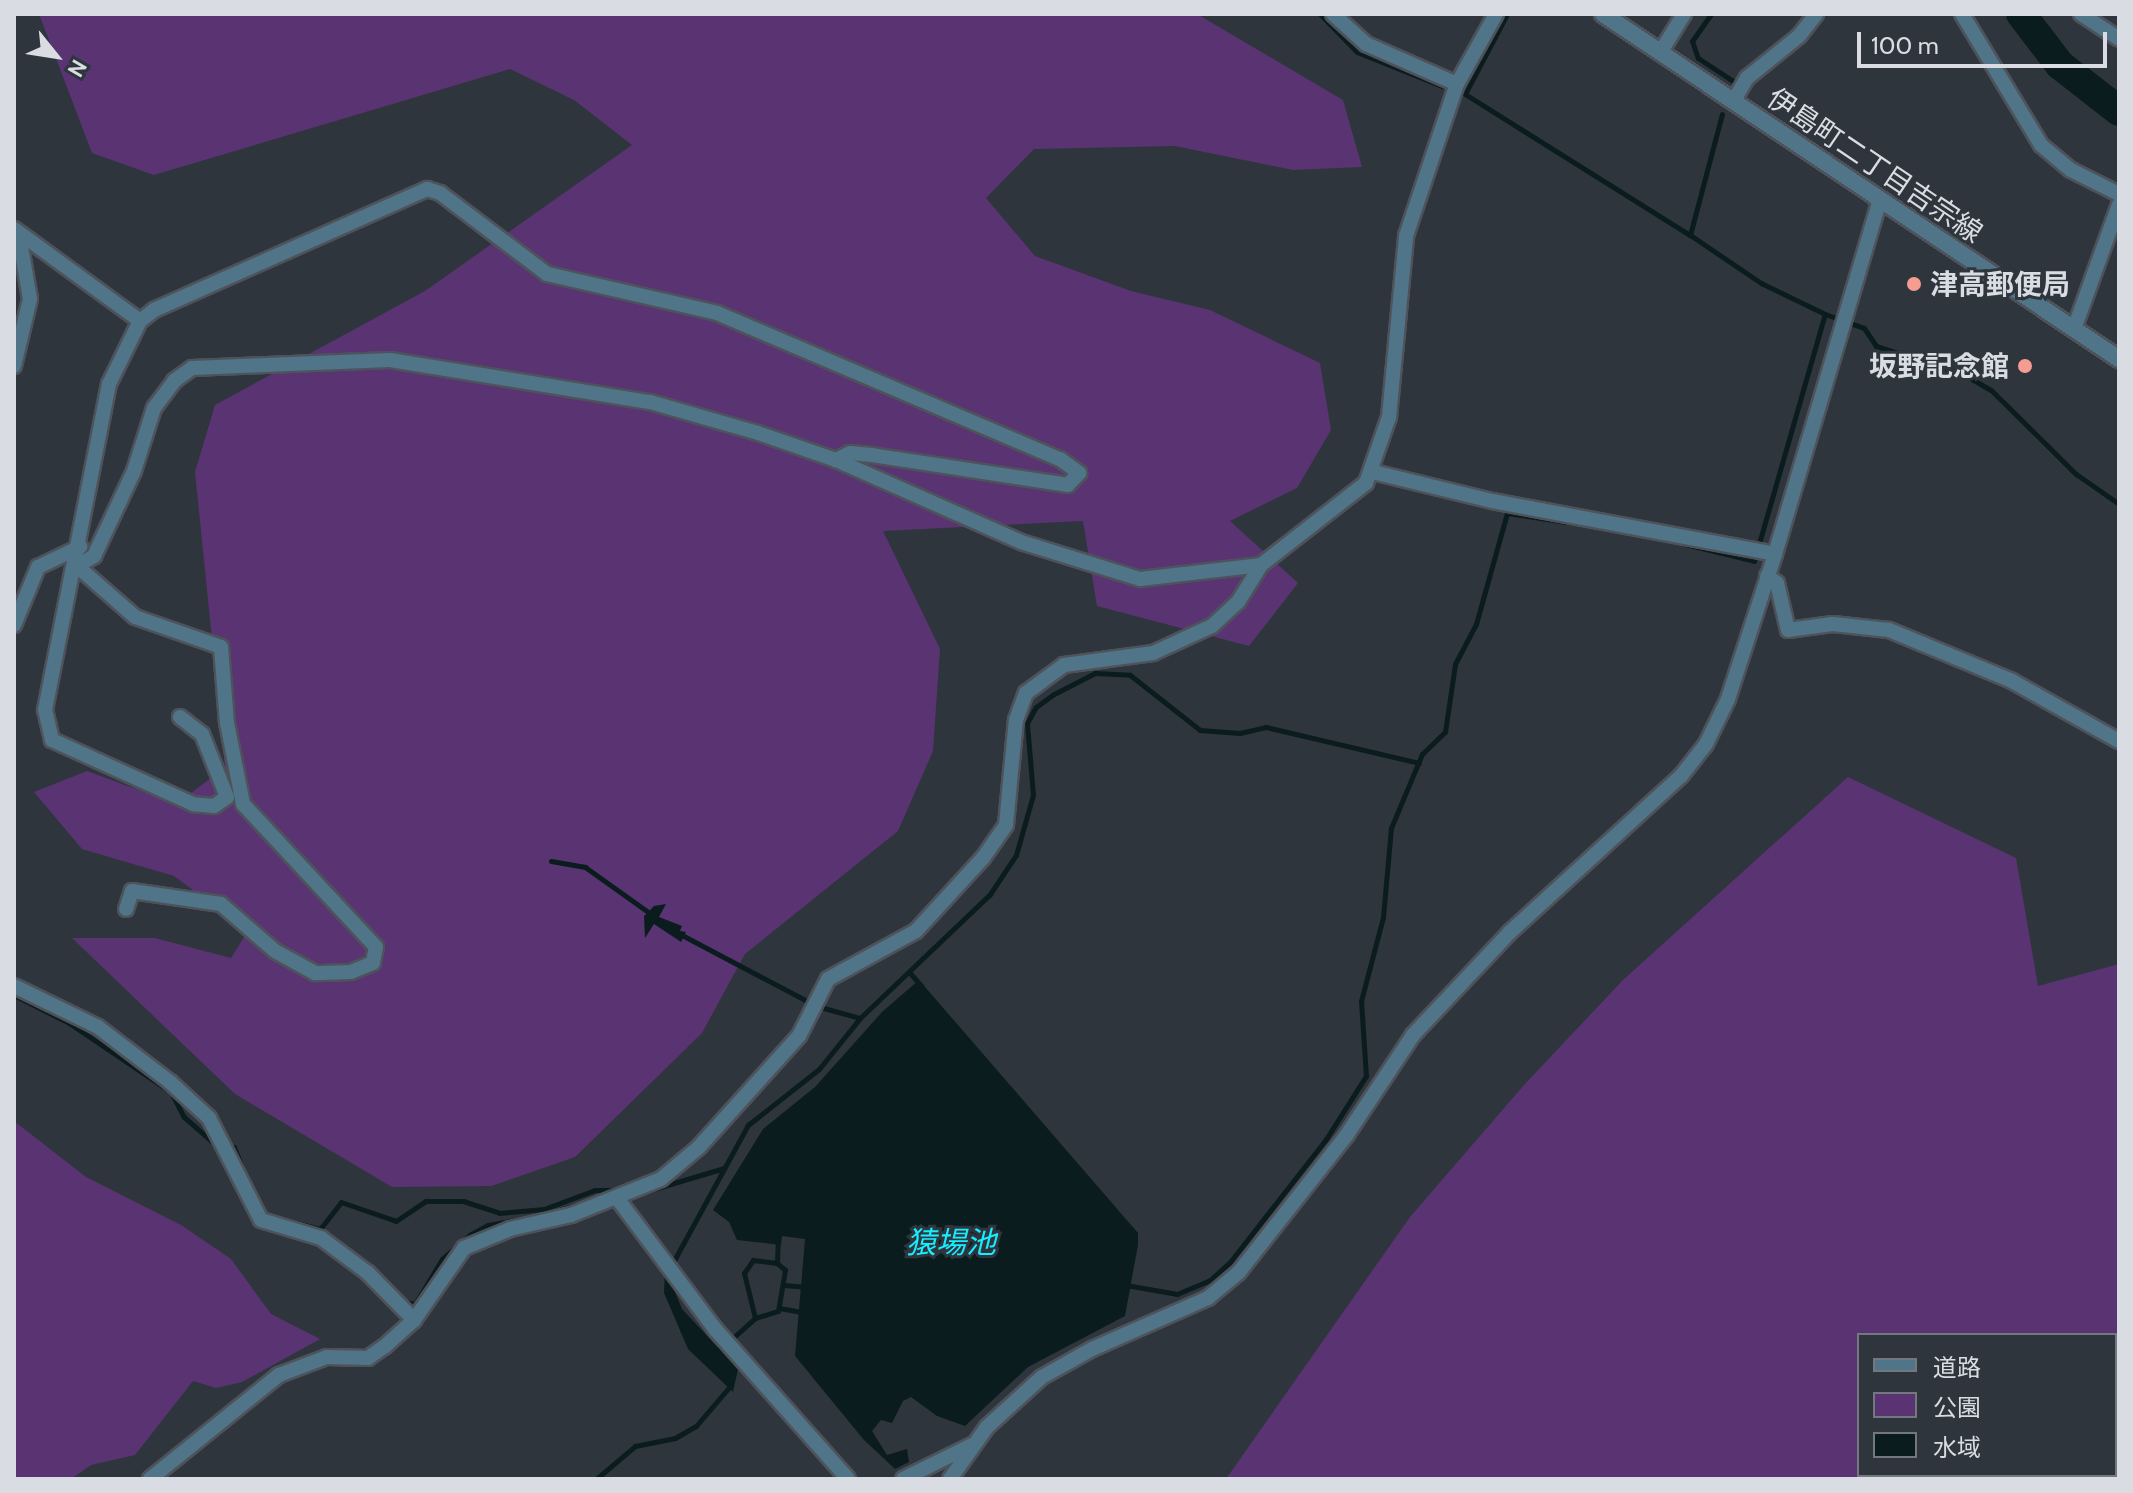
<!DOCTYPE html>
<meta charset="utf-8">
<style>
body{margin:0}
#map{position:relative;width:2133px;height:1493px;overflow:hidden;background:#2f353d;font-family:Cabin,"Noto Sans JP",sans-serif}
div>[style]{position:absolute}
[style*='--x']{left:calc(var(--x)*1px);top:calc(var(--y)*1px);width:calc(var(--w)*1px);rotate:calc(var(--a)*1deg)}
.green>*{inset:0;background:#5a3373}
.water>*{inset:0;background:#0b1c1e}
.stream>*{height:5px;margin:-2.5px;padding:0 2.5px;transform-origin:2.5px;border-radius:2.5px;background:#0b1c1e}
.river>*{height:30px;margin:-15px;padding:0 15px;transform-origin:15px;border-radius:15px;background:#0b1c1e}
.roads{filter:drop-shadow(2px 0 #4e535b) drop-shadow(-2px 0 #4e535b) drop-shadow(0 2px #4e535b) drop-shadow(0 -2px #4e535b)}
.minor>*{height:14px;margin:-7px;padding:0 7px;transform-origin:7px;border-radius:7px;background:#507589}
.tertiary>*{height:16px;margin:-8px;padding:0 8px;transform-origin:8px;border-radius:8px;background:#507589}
.dots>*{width:22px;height:22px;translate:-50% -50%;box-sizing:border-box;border:4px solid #2f353d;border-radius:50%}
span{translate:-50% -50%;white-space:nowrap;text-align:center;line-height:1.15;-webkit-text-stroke:6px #2f353d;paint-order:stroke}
.street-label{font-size:28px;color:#d9dce2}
.poi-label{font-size:28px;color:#d9dce2;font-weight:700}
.left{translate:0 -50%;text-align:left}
.right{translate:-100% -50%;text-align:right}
.water-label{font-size:30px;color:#16edff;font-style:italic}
.frame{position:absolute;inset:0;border:16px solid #d9dce2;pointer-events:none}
.legend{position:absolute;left:1857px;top:1333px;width:260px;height:144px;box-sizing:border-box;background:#2f353d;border:2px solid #73787f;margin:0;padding:10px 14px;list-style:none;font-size:24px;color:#d9dce2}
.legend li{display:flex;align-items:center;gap:16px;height:40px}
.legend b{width:40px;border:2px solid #73787f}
.north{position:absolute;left:16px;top:16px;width:80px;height:80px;-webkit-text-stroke:6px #2f353d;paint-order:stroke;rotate:120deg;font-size:22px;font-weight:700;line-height:32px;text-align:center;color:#d9dce2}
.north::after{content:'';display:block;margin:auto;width:28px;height:36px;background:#d9dce2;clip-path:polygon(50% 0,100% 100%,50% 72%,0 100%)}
.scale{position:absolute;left:1857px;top:32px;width:250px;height:36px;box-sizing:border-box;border:4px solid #d9dce2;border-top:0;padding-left:10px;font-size:24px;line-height:28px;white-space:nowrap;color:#d9dce2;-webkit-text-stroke:6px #2f353d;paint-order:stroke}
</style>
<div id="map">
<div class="green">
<div style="clip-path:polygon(39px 14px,1197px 14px,1343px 100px,1362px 167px,1293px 170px,1175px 146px,1034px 149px,986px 198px,1035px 256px,1131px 291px,1210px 310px,1320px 363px,1331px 430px,1297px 488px,1230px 521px,1298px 583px,1249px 646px,1097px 606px,1083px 521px,883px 531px,940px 649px,933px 751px,898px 831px,745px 954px,702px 1033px,575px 1157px,491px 1186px,392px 1187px,235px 1094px,72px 938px,155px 938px,231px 958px,248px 931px,174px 876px,82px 849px,34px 792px,87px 771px,177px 804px,225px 767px,195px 472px,215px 405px,425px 291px,632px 145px,574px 100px,510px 69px,154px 175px,92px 153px)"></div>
<div style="clip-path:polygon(evenodd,1848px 777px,2016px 858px,2038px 986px,2119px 964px,2119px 1479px,1226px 1479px,1410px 1217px,1524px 1085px,1623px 980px,1848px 777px,1859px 1335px,2115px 1335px,2115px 1475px,1859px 1475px,1859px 1335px)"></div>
<div style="clip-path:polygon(14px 1121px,86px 1177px,181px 1225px,231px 1259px,271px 1314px,320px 1339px,242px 1382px,216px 1388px,193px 1381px,135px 1455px,91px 1465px,71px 1479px,14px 1479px)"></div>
</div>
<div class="water">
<div style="clip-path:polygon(666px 904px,659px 917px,682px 926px,680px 931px,686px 932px,681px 942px,654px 924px,645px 938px,644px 916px,654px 906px)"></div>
<div style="clip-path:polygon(919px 980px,1138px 1233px,1138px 1245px,1125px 1316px,1028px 1367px,965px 1426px,937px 1416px,911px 1397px,903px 1401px,892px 1423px,881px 1420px,872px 1431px,887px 1455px,907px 1449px,909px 1462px,895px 1469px,864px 1440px,795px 1356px,805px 1239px,782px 1236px,781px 1245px,737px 1240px,729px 1222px,713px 1210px,763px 1129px,815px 1087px,882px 1012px)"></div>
<div style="clip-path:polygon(665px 1268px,682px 1309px,738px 1369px,733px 1392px,688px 1349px,664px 1293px)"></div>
</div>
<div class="stream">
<div style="--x:1320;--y:14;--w:53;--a:45.8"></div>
<div style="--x:1357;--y:52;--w:92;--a:21.8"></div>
<div style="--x:1507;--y:14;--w:90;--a:117.7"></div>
<div style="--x:1465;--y:94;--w:266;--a:32.1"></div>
<div style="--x:1711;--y:14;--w:33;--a:125"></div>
<div style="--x:1692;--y:41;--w:18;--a:71"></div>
<div style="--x:1698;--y:58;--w:45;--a:33.3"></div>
<div style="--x:1736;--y:83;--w:4;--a:117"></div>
<div style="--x:1825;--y:314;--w:41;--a:19.7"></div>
<div style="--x:1864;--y:328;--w:22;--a:56"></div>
<div style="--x:1876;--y:346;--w:91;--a:17.8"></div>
<div style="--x:1963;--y:374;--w:32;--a:30"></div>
<div style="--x:1991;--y:390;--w:120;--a:44.7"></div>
<div style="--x:2076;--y:474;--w:52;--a:34.9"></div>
<div style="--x:1685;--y:544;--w:71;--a:13.8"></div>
<div style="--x:1754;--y:561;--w:257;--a:-74"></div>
<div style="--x:1825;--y:314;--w:71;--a:-154.2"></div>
<div style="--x:1761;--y:283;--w:86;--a:-145.9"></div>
<div style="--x:1690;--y:235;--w:125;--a:-75.2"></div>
<div style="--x:551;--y:861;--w:35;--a:10"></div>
<div style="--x:585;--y:867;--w:81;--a:35.5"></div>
<div style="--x:678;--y:933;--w:148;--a:27.8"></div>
<div style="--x:910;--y:973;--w:18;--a:49"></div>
<div style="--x:14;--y:995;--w:62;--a:27"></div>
<div style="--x:69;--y:1023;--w:123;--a:34.1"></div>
<div style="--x:171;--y:1092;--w:28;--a:63"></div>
<div style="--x:184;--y:1117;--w:43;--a:41.2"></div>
<div style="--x:216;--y:1145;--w:18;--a:6"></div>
<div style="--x:234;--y:1147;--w:26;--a:69"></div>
<div style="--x:820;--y:1007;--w:41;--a:15.4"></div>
<div style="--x:637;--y:1194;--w:91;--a:-16.6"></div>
<div style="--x:553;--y:1212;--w:30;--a:-17"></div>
<div style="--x:281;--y:1219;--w:40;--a:14.4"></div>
<div style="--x:320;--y:1229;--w:34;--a:-52"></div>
<div style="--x:341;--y:1202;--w:58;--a:19.1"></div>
<div style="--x:396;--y:1221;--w:36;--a:-34"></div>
<div style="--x:426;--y:1201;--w:37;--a:0"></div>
<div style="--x:463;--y:1201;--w:38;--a:18"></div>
<div style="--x:499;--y:1213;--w:45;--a:-5.1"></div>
<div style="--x:544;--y:1209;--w:54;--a:-20.4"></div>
<div style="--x:595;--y:1190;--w:29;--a:0"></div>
<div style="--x:320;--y:1229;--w:63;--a:37.2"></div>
<div style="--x:671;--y:1266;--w:161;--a:-61.4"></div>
<div style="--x:748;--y:1125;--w:90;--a:-38.3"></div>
<div style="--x:819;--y:1069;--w:65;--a:-51.2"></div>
<div style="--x:860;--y:1018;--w:180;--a:-43.6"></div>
<div style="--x:990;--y:894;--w:47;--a:-56.3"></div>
<div style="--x:1016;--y:855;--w:62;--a:-74.2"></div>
<div style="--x:1033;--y:795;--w:72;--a:-94.8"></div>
<div style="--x:1027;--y:723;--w:18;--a:-61"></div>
<div style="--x:1036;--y:707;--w:22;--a:-36"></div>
<div style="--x:1054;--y:694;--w:46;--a:-27.1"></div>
<div style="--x:1095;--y:673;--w:35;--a:3"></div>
<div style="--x:1130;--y:675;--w:89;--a:38.2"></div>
<div style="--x:1200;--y:730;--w:40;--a:4.3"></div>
<div style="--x:1240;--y:733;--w:27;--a:-13"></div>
<div style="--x:1266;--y:727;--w:157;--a:13.2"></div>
<div style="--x:784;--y:1285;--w:23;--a:5"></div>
<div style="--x:1126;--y:1285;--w:52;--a:10"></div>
<div style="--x:1177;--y:1294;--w:36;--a:-23"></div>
<div style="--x:1210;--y:1280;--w:27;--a:-42"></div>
<div style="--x:1230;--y:1262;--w:156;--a:-52"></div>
<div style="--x:1326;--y:1139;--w:75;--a:-57.6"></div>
<div style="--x:1366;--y:1076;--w:75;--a:-93.8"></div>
<div style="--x:1361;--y:1001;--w:87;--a:-75.3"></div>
<div style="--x:1383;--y:917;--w:89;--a:-84.9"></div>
<div style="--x:1391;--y:828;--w:80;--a:-67.3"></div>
<div style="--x:1422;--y:754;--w:32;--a:-44"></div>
<div style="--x:1445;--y:732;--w:69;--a:-81.6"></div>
<div style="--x:1455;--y:664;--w:45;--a:-62.3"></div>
<div style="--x:1476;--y:624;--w:115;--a:-74.4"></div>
<div style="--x:1507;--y:513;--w:60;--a:8.7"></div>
<div style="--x:405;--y:1302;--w:10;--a:11"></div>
<div style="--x:415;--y:1304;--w:52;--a:-59"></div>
<div style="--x:442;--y:1259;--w:38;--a:-41"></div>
<div style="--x:471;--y:1234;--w:19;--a:-28"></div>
<div style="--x:488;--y:1225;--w:45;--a:-10.3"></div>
<div style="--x:779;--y:1308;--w:23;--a:10"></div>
<div style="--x:755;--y:1318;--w:46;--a:-103.7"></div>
<div style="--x:744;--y:1273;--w:16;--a:-55"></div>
<div style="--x:753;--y:1260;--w:24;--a:7"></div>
<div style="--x:716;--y:1353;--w:52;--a:-41.9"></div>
<div style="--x:755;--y:1318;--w:24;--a:-17"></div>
<div style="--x:778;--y:1311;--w:42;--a:-80.3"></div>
<div style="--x:785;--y:1270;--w:11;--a:-139"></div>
<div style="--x:777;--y:1263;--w:24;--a:-88"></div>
<div style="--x:596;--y:1479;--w:51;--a:-40.2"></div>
<div style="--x:635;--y:1446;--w:41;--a:-11.3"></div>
<div style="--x:675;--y:1438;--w:24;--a:-30"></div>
<div style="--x:696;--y:1426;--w:54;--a:-49.5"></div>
</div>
<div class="river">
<div style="--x:2021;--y:14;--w:64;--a:52.6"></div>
<div style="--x:2060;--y:65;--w:75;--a:37.9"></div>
</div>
<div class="roads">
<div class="minor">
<div style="--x:1333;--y:14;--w:45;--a:42.3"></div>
<div style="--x:1366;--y:44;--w:99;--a:23.7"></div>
<div style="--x:1962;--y:14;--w:153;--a:58.9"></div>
<div style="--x:2041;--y:145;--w:39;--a:40"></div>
<div style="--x:2071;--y:170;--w:54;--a:26.6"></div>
<div style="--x:2081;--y:14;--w:45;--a:33.3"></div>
<div style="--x:1660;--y:53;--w:46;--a:-58.4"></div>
<div style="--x:1733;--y:102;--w:28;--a:-60"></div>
<div style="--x:1747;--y:78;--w:67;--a:-38.9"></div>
<div style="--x:1799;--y:36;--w:28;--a:-52"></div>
<div style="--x:14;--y:229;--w:156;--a:36.1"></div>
<div style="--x:2074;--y:329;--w:132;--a:-70.1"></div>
<div style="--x:14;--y:366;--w:69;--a:-76.6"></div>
<div style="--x:30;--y:299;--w:65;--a:-99.8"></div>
<div style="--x:1373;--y:472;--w:122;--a:13.7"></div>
<div style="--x:1492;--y:501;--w:288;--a:10.6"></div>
<div style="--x:77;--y:566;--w:20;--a:-30"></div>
<div style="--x:94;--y:556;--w:94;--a:-64.8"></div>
<div style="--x:134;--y:471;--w:66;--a:-72.4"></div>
<div style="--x:154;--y:408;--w:34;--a:-53"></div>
<div style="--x:174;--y:381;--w:22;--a:-36"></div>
<div style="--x:192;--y:368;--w:198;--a:-2.3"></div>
<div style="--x:390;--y:360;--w:263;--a:9.2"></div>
<div style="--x:650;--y:402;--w:112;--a:16"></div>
<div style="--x:758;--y:433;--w:83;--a:19.1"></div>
<div style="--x:836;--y:460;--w:202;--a:23.9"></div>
<div style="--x:1021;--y:542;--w:125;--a:17.3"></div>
<div style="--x:1140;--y:579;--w:122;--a:-6.6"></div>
<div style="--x:77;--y:566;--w:77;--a:41.3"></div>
<div style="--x:135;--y:617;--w:91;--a:19.2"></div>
<div style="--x:221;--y:647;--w:76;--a:85.5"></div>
<div style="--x:227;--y:723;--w:83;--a:78.8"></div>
<div style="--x:243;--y:804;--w:195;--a:47.1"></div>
<div style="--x:376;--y:947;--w:16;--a:101"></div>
<div style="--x:373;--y:963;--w:24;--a:158"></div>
<div style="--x:351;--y:972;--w:36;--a:178"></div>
<div style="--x:315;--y:973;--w:46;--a:-151.2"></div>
<div style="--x:275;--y:951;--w:72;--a:-139"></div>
<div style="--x:221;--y:904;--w:90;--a:-171.7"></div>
<div style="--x:132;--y:891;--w:19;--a:108"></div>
<div style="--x:1767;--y:576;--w:12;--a:35"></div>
<div style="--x:1777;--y:583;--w:48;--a:76.8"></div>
<div style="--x:1788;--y:630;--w:45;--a:-7.6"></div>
<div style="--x:1833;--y:624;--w:56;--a:6.1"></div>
<div style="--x:1889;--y:630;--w:133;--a:22.5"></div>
<div style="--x:2012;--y:681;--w:123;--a:29.3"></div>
<div style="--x:14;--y:625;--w:63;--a:-67.5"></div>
<div style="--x:38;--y:567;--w:47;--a:-25.5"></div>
<div style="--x:180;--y:717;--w:28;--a:38"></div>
<div style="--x:202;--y:734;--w:68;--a:68.4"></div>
<div style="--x:227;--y:797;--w:16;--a:145"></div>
<div style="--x:214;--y:806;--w:21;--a:-175"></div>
<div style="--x:193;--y:804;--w:155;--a:-155.6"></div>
<div style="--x:52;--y:740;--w:31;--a:-103"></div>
<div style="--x:45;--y:710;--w:332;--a:-78.9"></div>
<div style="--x:109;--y:384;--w:70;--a:-63.8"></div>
<div style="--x:140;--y:321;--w:18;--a:-38"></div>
<div style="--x:154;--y:310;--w:299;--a:-23.9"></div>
<div style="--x:427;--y:189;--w:14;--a:17"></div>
<div style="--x:440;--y:193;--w:134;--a:37.1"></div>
<div style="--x:547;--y:274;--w:174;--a:12.9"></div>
<div style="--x:717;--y:313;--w:373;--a:23.1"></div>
<div style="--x:1060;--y:459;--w:24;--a:36"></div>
<div style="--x:1079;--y:473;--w:16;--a:133"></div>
<div style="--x:1068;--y:485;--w:198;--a:-171.3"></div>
<div style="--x:872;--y:455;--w:22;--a:-175"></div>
<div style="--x:850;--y:453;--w:16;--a:153"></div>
<div style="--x:14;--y:986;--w:93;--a:26"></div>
<div style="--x:98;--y:1027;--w:91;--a:37.4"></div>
<div style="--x:170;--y:1082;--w:53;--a:42.7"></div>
<div style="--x:209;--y:1118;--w:114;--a:63"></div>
<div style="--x:261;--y:1220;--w:63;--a:16.7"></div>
<div style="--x:321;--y:1238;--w:59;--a:36.7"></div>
<div style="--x:368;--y:1273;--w:66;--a:45.6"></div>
<div style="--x:617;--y:1198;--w:164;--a:53.2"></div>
<div style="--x:715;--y:1329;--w:200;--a:48.4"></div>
<div style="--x:150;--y:1479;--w:166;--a:-38.9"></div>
<div style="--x:279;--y:1375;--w:51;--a:-20.6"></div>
<div style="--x:327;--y:1357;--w:41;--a:1.4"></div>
<div style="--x:368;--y:1358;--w:19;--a:-35"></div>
<div style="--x:384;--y:1347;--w:40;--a:-42"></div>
<div style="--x:414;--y:1320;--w:88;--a:-55.2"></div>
<div style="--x:464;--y:1248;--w:50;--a:-22.4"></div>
<div style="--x:510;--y:1229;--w:63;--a:-12.9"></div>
<div style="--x:571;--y:1215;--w:97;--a:-21.8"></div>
<div style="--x:661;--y:1179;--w:50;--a:-40.1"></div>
<div style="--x:699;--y:1147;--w:149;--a:-48"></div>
<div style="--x:799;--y:1036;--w:64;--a:-63"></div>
<div style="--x:828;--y:979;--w:100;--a:-28.6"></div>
<div style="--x:916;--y:931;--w:99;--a:-47.5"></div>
<div style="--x:983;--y:858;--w:40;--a:-55.1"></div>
<div style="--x:1006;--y:825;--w:105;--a:-84.6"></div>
<div style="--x:1016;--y:720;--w:29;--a:-70"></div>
<div style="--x:1026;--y:693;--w:47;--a:-36.4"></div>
<div style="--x:1064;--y:665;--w:90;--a:-7.7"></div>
<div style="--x:1153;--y:653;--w:65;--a:-24.6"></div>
<div style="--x:1212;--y:626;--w:35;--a:-43"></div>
<div style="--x:1238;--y:602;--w:44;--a:-58.1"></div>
<div style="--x:1261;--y:565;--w:133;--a:-38"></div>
<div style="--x:1366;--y:483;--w:70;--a:-70.8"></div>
<div style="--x:1389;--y:417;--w:182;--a:-84.6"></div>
<div style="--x:1406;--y:236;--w:160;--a:-71.5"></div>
<div style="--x:1457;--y:84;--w:80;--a:-60.9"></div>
<div style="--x:903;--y:1479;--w:77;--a:-26.2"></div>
<div style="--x:950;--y:1479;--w:64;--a:-54.6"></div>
<div style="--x:987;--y:1427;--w:74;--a:-42.3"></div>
<div style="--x:1042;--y:1377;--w:57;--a:-29.2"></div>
<div style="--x:1092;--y:1349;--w:127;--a:-23.7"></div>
<div style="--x:1208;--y:1298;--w:40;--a:-40"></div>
<div style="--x:1239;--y:1272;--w:173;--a:-51.8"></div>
<div style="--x:1346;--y:1136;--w:121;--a:-56.4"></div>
<div style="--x:1413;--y:1035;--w:140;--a:-46.7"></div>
<div style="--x:1509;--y:933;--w:233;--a:-42.4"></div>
<div style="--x:1681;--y:776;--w:41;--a:-52"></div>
<div style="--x:1706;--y:744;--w:50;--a:-63.9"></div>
<div style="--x:1728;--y:699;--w:152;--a:-72"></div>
<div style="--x:1775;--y:554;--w:370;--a:-73.5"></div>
</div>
<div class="tertiary">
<div style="--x:1603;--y:14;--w:621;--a:33.77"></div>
</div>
</div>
<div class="dots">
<div style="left:1914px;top:284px;background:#f59d90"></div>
<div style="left:2025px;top:366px;background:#f59d90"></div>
</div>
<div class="street-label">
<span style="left:1875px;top:165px;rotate:34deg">伊島町二丁目吉宗線</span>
</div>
<div class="poi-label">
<span class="left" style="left:1930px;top:284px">津高郵便局</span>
<span class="right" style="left:2009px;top:366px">坂野記念館</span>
</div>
<div class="water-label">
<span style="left:951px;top:1243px">猿場池</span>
</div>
<div class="frame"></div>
<ul class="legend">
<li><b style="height:10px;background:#507589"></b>道路</li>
<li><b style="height:22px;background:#5a3373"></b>公園</li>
<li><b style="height:22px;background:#0b1c1e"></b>水域</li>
</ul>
<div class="north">N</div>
<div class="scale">100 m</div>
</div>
